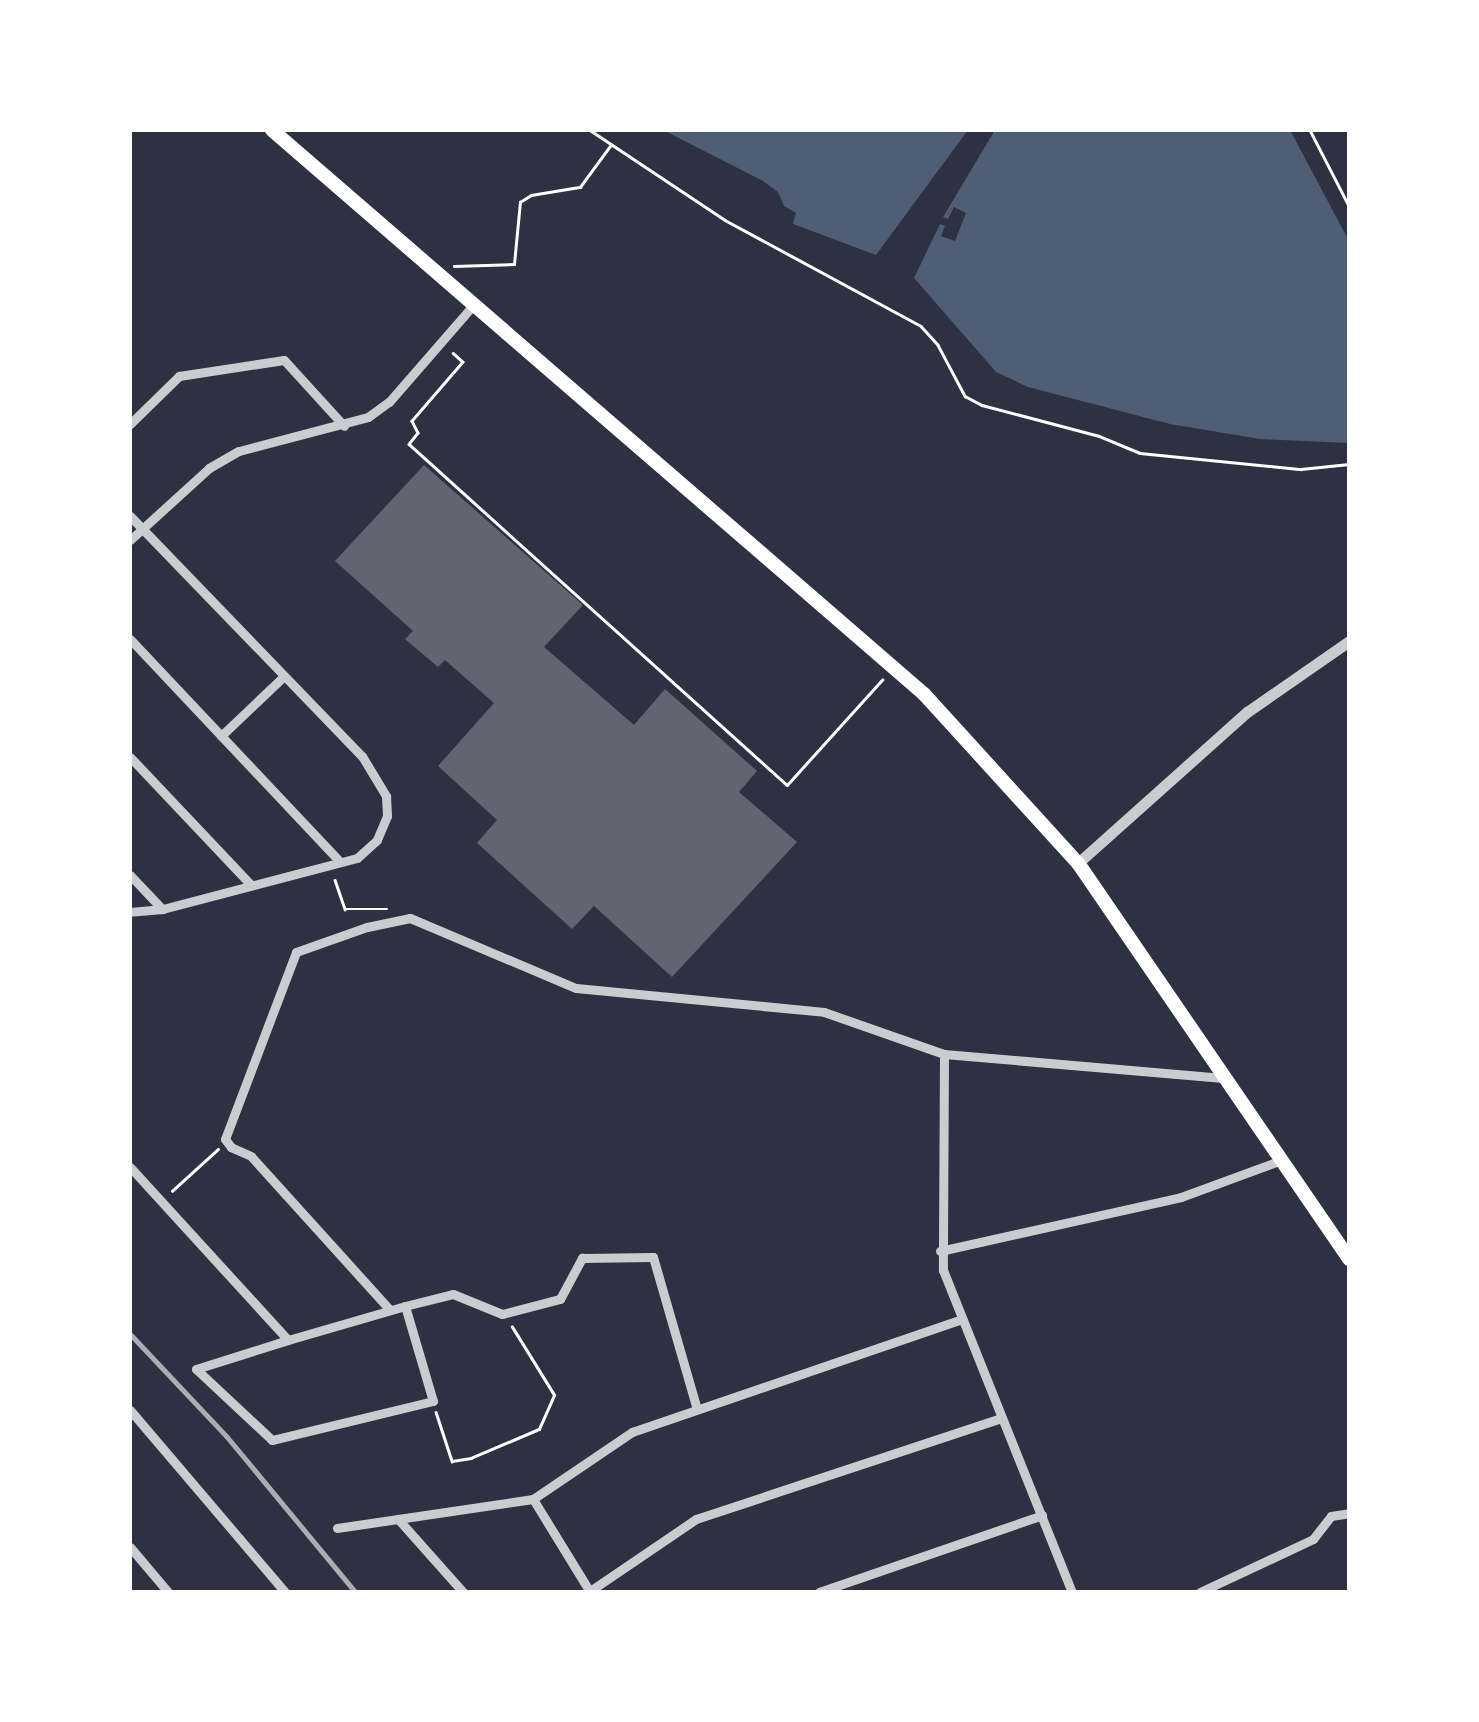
<!DOCTYPE html>
<style>
body{margin:0}
#map{position:relative;width:1479px;height:1722px;overflow:hidden;background:#2d3142;font-family:"Source Serif 4",serif}
div>[style]{position:absolute}
[style*='--x']{left:calc(var(--x)*1px);top:calc(var(--y)*1px);width:calc(var(--w)*1px);rotate:calc(var(--a)*1deg)}
.water>*{inset:0;background:#4f5d75}
.building>*{inset:0;background:#626471}
.path>*{height:2.5px;margin:-1.25px;padding:0 1.25px;transform-origin:1.25px;border-radius:1.25px;background:#fff}
.minor>*{height:9px;margin:-4.5px;padding:0 4.5px;transform-origin:4.5px;border-radius:4.5px;background:#caccd0}
.tertiary>*{height:11px;margin:-5.5px;padding:0 5.5px;transform-origin:5.5px;border-radius:5.5px;background:#caccd0}
.primary>*{height:14px;margin:-7px;padding:0 7px;transform-origin:7px;border-radius:7px;background:#fff}
.rail>*{height:5px;margin:-2.5px;padding:0 2.5px;transform-origin:2.5px;border-radius:2.5px;background:#abadb3}
span{translate:-50% -50%;white-space:nowrap;text-align:center;line-height:1.15;-webkit-text-stroke:10px #fff;paint-order:stroke}
.frame{position:absolute;inset:0;border:132px solid #fff;pointer-events:none}
</style>
<div id="map">
<div class="water">
<div style="clip-path:polygon(663px 130px,968px 130px,876px 255px,793px 224px,796px 213px,784px 206px,778px 192px,763px 181px)"></div>
<div style="clip-path:polygon(995px 130px,1290px 130px,1349px 241px,1349px 443px,1260px 439px,1170px 424px,1028px 387px,996px 372px,914px 278px,940px 224px,945px 226px,941px 236px,955px 241px,966px 213px,954px 207px,948px 219px,943px 217px)"></div>
</div>
<div class="building">
<div style="clip-path:polygon(424px 465px,583px 605px,544px 647px,634px 725px,665px 689px,757px 771px,739px 792px,797px 842px,672px 977px,594px 906px,572px 929px,477px 843px,497px 820px,438px 766px,494px 703px,445px 660px,438px 667px,405px 639px,413px 631px,335px 561px)"></div>
</div>
<div class="path">
<div style="--x:590;--y:130;--w:162;--a:33.7"></div>
<div style="--x:725;--y:220;--w:223;--a:28.4"></div>
<div style="--x:921;--y:326;--w:25;--a:48"></div>
<div style="--x:938;--y:345;--w:58;--a:62.1"></div>
<div style="--x:965;--y:396;--w:19;--a:28"></div>
<div style="--x:982;--y:405;--w:121;--a:14.8"></div>
<div style="--x:1099;--y:436;--w:44;--a:22.5"></div>
<div style="--x:1140;--y:453;--w:162;--a:5.7"></div>
<div style="--x:1301;--y:469;--w:48;--a:-5.9"></div>
<div style="--x:1310;--y:130;--w:85;--a:62.8"></div>
<div style="--x:454;--y:266;--w:60;--a:-1.9"></div>
<div style="--x:514;--y:264;--w:62;--a:-84.5"></div>
<div style="--x:520;--y:202;--w:13;--a:-32"></div>
<div style="--x:531;--y:195;--w:50;--a:-9.3"></div>
<div style="--x:580;--y:187;--w:51;--a:-53.8"></div>
<div style="--x:453;--y:353;--w:13;--a:42"></div>
<div style="--x:463;--y:362;--w:78;--a:130.8"></div>
<div style="--x:412;--y:421;--w:13;--a:63"></div>
<div style="--x:418;--y:433;--w:14;--a:129"></div>
<div style="--x:409;--y:444;--w:509;--a:42.05"></div>
<div style="--x:787;--y:785;--w:142;--a:-47.9"></div>
<div style="--x:335;--y:880;--w:31;--a:71"></div>
<div style="--x:345;--y:909;--w:42;--a:0"></div>
<div style="--x:172;--y:1191;--w:62;--a:-42.4"></div>
<div style="--x:436;--y:1412;--w:52;--a:71.9"></div>
<div style="--x:452;--y:1461;--w:19;--a:-9"></div>
<div style="--x:471;--y:1458;--w:74;--a:-23.1"></div>
<div style="--x:539;--y:1429;--w:37;--a:-66"></div>
<div style="--x:554;--y:1395;--w:80;--a:-121.7"></div>
</div>
<div class="minor">
<div style="--x:130;--y:424;--w:69;--a:-44.4"></div>
<div style="--x:179;--y:376;--w:106;--a:-8.7"></div>
<div style="--x:284;--y:360;--w:89;--a:47.7"></div>
<div style="--x:130;--y:516;--w:334;--a:46"></div>
<div style="--x:362;--y:756;--w:47;--a:59"></div>
<div style="--x:386;--y:796;--w:20;--a:87"></div>
<div style="--x:387;--y:816;--w:26;--a:113"></div>
<div style="--x:377;--y:840;--w:27;--a:138"></div>
<div style="--x:357;--y:858;--w:201;--a:165.3"></div>
<div style="--x:163;--y:909;--w:33;--a:175"></div>
<div style="--x:130;--y:540;--w:107;--a:-42.3"></div>
<div style="--x:209;--y:468;--w:34;--a:-30"></div>
<div style="--x:239;--y:451;--w:133;--a:-14.8"></div>
<div style="--x:368;--y:417;--w:26;--a:-36"></div>
<div style="--x:389;--y:402;--w:131;--a:-49"></div>
<div style="--x:130;--y:639;--w:306;--a:46.7"></div>
<div style="--x:221;--y:736;--w:86;--a:-43.6"></div>
<div style="--x:130;--y:757;--w:176;--a:46.6"></div>
<div style="--x:130;--y:875;--w:47;--a:46.7"></div>
<div style="--x:944;--y:1054;--w:216;--a:90.3"></div>
<div style="--x:943;--y:1270;--w:347;--a:68.2"></div>
<div style="--x:130;--y:1167;--w:234;--a:47.6"></div>
<div style="--x:940;--y:1251;--w:247;--a:-12.6"></div>
<div style="--x:1181;--y:1197;--w:104;--a:-20.2"></div>
<div style="--x:405;--y:1306;--w:99;--a:73.6"></div>
<div style="--x:433;--y:1401;--w:166;--a:166.4"></div>
<div style="--x:272;--y:1440;--w:104;--a:-136.9"></div>
<div style="--x:196;--y:1369;--w:96;--a:-17.5"></div>
<div style="--x:288;--y:1340;--w:122;--a:-16.2"></div>
<div style="--x:405;--y:1306;--w:49;--a:-14"></div>
<div style="--x:453;--y:1294;--w:53;--a:22.2"></div>
<div style="--x:502;--y:1314;--w:60;--a:-14.5"></div>
<div style="--x:560;--y:1299;--w:47;--a:-61.8"></div>
<div style="--x:582;--y:1258;--w:71;--a:-0.8"></div>
<div style="--x:653;--y:1257;--w:158;--a:73.9"></div>
<div style="--x:390;--y:1310;--w:207;--a:-132.1"></div>
<div style="--x:251;--y:1156;--w:22;--a:-156"></div>
<div style="--x:231;--y:1147;--w:10;--a:-127"></div>
<div style="--x:225;--y:1139;--w:200;--a:-69.2"></div>
<div style="--x:296;--y:952;--w:75;--a:-19.4"></div>
<div style="--x:367;--y:927;--w:44;--a:-11.8"></div>
<div style="--x:410;--y:918;--w:180;--a:22.9"></div>
<div style="--x:576;--y:988;--w:249;--a:5.5"></div>
<div style="--x:824;--y:1012;--w:127;--a:19.3"></div>
<div style="--x:944;--y:1054;--w:283;--a:4.9"></div>
<div style="--x:130;--y:1410;--w:239;--a:49.6"></div>
<div style="--x:533;--y:1499;--w:109;--a:58.5"></div>
<div style="--x:398;--y:1519;--w:98;--a:48.3"></div>
<div style="--x:337;--y:1528;--w:198;--a:-8.4"></div>
<div style="--x:533;--y:1499;--w:120;--a:-34.1"></div>
<div style="--x:632;--y:1432;--w:349;--a:-18.9"></div>
<div style="--x:130;--y:1547;--w:59;--a:49.8"></div>
<div style="--x:590;--y:1591;--w:128;--a:-34.2"></div>
<div style="--x:696;--y:1519;--w:322;--a:-18.3"></div>
<div style="--x:819;--y:1592;--w:236;--a:-19"></div>
<div style="--x:1200;--y:1592;--w:125;--a:-25.1"></div>
<div style="--x:1313;--y:1539;--w:29;--a:-52"></div>
<div style="--x:1331;--y:1516;--w:18;--a:-9"></div>
</div>
<div class="tertiary">
<div style="--x:1078;--y:863;--w:227;--a:-41.8"></div>
<div style="--x:1247;--y:712;--w:124;--a:-34.8"></div>
</div>
<div class="primary">
<div style="--x:272;--y:130;--w:862;--a:40.86"></div>
<div style="--x:924;--y:694;--w:229;--a:47.7"></div>
<div style="--x:1078;--y:863;--w:480;--a:55.6"></div>
</div>
<div class="rail">
<div style="--x:130;--y:1334;--w:141;--a:46.7"></div>
<div style="--x:227;--y:1437;--w:201;--a:50.4"></div>
</div>
<div class="frame"></div>
</div>
